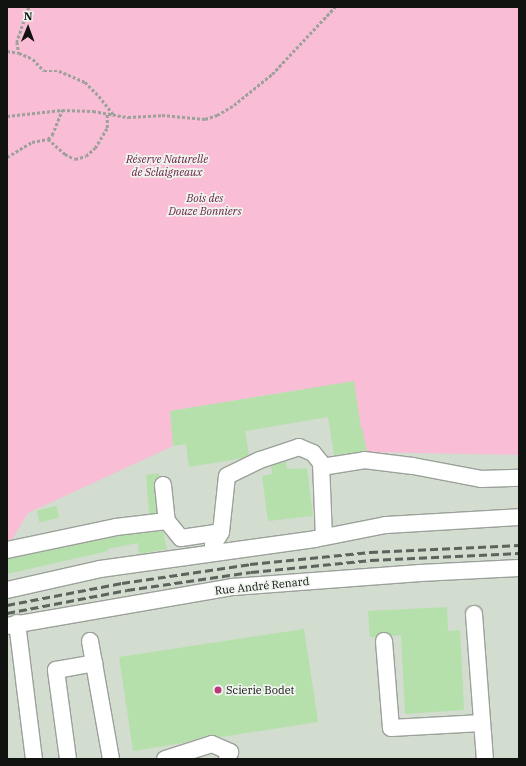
<!DOCTYPE html>
<meta charset="utf-8">
<style>
body{margin:0}
#map{position:relative;width:526px;height:766px;overflow:hidden;background:#e2e8e0;font-family:"IBM Plex Serif",serif}
div>[style]{position:absolute}
[style*='--x']{left:calc(var(--x)*1px);top:calc(var(--y)*1px);width:calc(var(--w)*1px);rotate:calc(var(--a)*1deg)}
.built>*{inset:0;background:#d2dccf}
.green>*{inset:0;background:#f9bdd6}
.building>*{inset:0;background:#b6e0ab;transform-origin:0 0}
.path>*{height:2.5px;margin-top:-1.25px;transform-origin:0;background:repeating-linear-gradient(90deg,#9ca19a 0 3px,transparent 0 5px)}
.roads{filter:drop-shadow(1px 0 #9ba19a) drop-shadow(-1px 0 #9ba19a) drop-shadow(0 1px #9ba19a) drop-shadow(0 -1px #9ba19a)}
.minor>*{height:16px;margin:-8px;padding:0 8px;transform-origin:8px;border-radius:8px;background:#fff}
.rail>*{height:3px;margin-top:-1.5px;transform-origin:0;background:repeating-linear-gradient(90deg,#5e625d 0 8px,transparent 0 12px)}
.dots>*{width:11px;height:11px;translate:-50% -50%;box-sizing:border-box;border:2px solid #eff5ee;border-radius:50%}
span{translate:-50% -50%;white-space:nowrap;text-align:center;line-height:1.15;-webkit-text-stroke:3.5px #eff5ee;paint-order:stroke}
.park-label{font-size:11px;color:#6b2046;font-style:italic}
.street-label{font-size:11px;color:#111310}
.poi-label{font-size:11px;color:#111310}
.left{translate:0 -50%;text-align:left}
.frame{position:absolute;inset:0;border:8px solid #111310;pointer-events:none}
.north{position:absolute;left:8px;top:8px;width:40px;height:40px;-webkit-text-stroke:3px #eff5ee;paint-order:stroke;rotate:1deg;font-size:11px;font-weight:700;line-height:16px;text-align:center;color:#111310}
.north::after{content:'';display:block;margin:auto;width:14px;height:18px;background:#111310;clip-path:polygon(50% 0,100% 100%,50% 72%,0 100%)}
</style>
<div id="map">
<div class="built">
<div style="clip-path:polygon(354px 381px,519px 381px,519px 759px,7px 759px,7px 517px,170px 411px)"></div>
</div>
<div class="green">
<div style="clip-path:polygon(7px 7px,519px 7px,519px 455px,367px 452px,305px 389px,170px 411px,173px 446px,28px 513px,7px 548px)"></div>
</div>
<div class="building">
<div style="clip-path:polygon(354px 381px,361px 428px,362px 428px,367px 451px,334px 455px,328px 417px,245px 431px,249px 455px,243px 458px,189px 467px,186px 444px,173px 446px,170px 411px)"></div>
<div style="clip-path:polygon(286px 461px,287px 469px,307px 468px,313px 516px,268px 521px,262px 476px,272px 474px,271px 466px)"></div>
<div style="clip-path:polygon(159px 473px,159px 476px,154px 481px,154px 486px,157px 513px,149px 514px,146px 475px)"></div>
<div style="left:56px;top:506px;width:12px;height:20px;rotate:76deg"></div>
<div style="clip-path:polygon(163px 531px,167px 549px,139px 554px,138px 543px,107px 549px,108px 551px,7px 574px,7px 559px,118px 536px)"></div>
<div style="clip-path:polygon(447px 607px,448px 631px,460px 630px,464px 710px,405px 714px,401px 635px,392px 636px,384px 632px,376px 637px,370px 637px,368px 611px)"></div>
<div style="clip-path:polygon(304px 629px,318px 722px,221px 737px,209px 735px,183px 743px,133px 751px,119px 657px)"></div>
</div>
<div class="path">
<div style="--x:29;--y:7;--w:37;--a:109"></div>
<div style="--x:17;--y:42;--w:11;--a:80"></div>
<div style="--x:19;--y:53;--w:15;--a:23"></div>
<div style="--x:33;--y:59;--w:16;--a:47"></div>
<div style="--x:44;--y:71;--w:15;--a:0"></div>
<div style="--x:59;--y:71;--w:28;--a:23"></div>
<div style="--x:85;--y:82;--w:20;--a:45"></div>
<div style="--x:99;--y:96;--w:23;--a:52"></div>
<div style="--x:7;--y:51;--w:12;--a:9"></div>
<div style="--x:7;--y:116;--w:55;--a:-6.2"></div>
<div style="--x:62;--y:110;--w:31;--a:2"></div>
<div style="--x:93;--y:111;--w:36;--a:10"></div>
<div style="--x:128;--y:117;--w:34;--a:-3"></div>
<div style="--x:162;--y:115;--w:43;--a:5.3"></div>
<div style="--x:205;--y:119;--w:13;--a:-18"></div>
<div style="--x:217;--y:115;--w:20;--a:-30"></div>
<div style="--x:234;--y:105;--w:49;--a:-39.2"></div>
<div style="--x:272;--y:74;--w:92;--a:-46.8"></div>
<div style="--x:48;--y:139;--w:23;--a:41"></div>
<div style="--x:65;--y:154;--w:11;--a:27"></div>
<div style="--x:75;--y:159;--w:11;--a:-15"></div>
<div style="--x:86;--y:156;--w:12;--a:-42"></div>
<div style="--x:95;--y:148;--w:23;--a:-59"></div>
<div style="--x:107;--y:128;--w:14;--a:-90"></div>
<div style="--x:7;--y:157;--w:29;--a:-31"></div>
<div style="--x:32;--y:142;--w:16;--a:-11"></div>
<div style="--x:48;--y:139;--w:6;--a:-45"></div>
<div style="--x:52;--y:135;--w:27;--a:-68"></div>
</div>
<div class="roads">
<div class="minor">
<div style="--x:328;--y:466;--w:36;--a:-9"></div>
<div style="--x:364;--y:460;--w:49;--a:7"></div>
<div style="--x:413;--y:466;--w:69;--a:10.8"></div>
<div style="--x:481;--y:479;--w:38;--a:-2"></div>
<div style="--x:163;--y:485;--w:36;--a:84"></div>
<div style="--x:7;--y:550;--w:111;--a:-11.9"></div>
<div style="--x:116;--y:527;--w:51;--a:-6.7"></div>
<div style="--x:167;--y:521;--w:22;--a:51"></div>
<div style="--x:181;--y:538;--w:40;--a:-8.5"></div>
<div style="--x:213;--y:553;--w:8;--a:-90"></div>
<div style="--x:213;--y:545;--w:15;--a:-58"></div>
<div style="--x:221;--y:532;--w:56;--a:-83.9"></div>
<div style="--x:227;--y:476;--w:37;--a:-26"></div>
<div style="--x:260;--y:460;--w:41;--a:-18.4"></div>
<div style="--x:299;--y:447;--w:15;--a:23"></div>
<div style="--x:313;--y:453;--w:13;--a:51"></div>
<div style="--x:321;--y:463;--w:74;--a:87.7"></div>
<div style="--x:7;--y:590;--w:95;--a:-12.7"></div>
<div style="--x:100;--y:569;--w:217;--a:-7.9"></div>
<div style="--x:315;--y:539;--w:72;--a:-11.2"></div>
<div style="--x:386;--y:525;--w:133;--a:-3.4"></div>
<div style="--x:474;--y:614;--w:145;--a:85.7"></div>
<div style="--x:17;--y:623;--w:137;--a:82.9"></div>
<div style="--x:7;--y:626;--w:229;--a:-9.8"></div>
<div style="--x:233;--y:587;--w:188;--a:-4.3"></div>
<div style="--x:420;--y:573;--w:99;--a:-2.9"></div>
<div style="--x:90;--y:641;--w:120;--a:79.9"></div>
<div style="--x:384;--y:641;--w:87;--a:85.4"></div>
<div style="--x:391;--y:728;--w:91;--a:-3.1"></div>
<div style="--x:68;--y:759;--w:90;--a:-97.7"></div>
<div style="--x:56;--y:670;--w:39;--a:-10"></div>
<div style="--x:165;--y:759;--w:49;--a:-17.7"></div>
<div style="--x:212;--y:744;--w:20;--a:24"></div>
<div style="--x:230;--y:752;--w:8;--a:113"></div>
</div>
</div>
<div class="rail">
<div style="--x:7;--y:605;--w:117;--a:-10.8"></div>
<div style="--x:122;--y:583;--w:129;--a:-8.4"></div>
<div style="--x:250;--y:564;--w:121;--a:-5.7"></div>
<div style="--x:370;--y:552;--w:149;--a:-2.7"></div>
<div style="--x:7;--y:613;--w:122;--a:-10.9"></div>
<div style="--x:127;--y:590;--w:125;--a:-8.3"></div>
<div style="--x:251;--y:572;--w:121;--a:-5.7"></div>
<div style="--x:371;--y:560;--w:148;--a:-2.7"></div>
</div>
<div class="dots">
<div style="left:218px;top:690px;background:#bc377c"></div>
</div>
<div class="park-label">
<span style="left:167px;top:166px">Réserve Naturelle<br>de Sclaigneaux</span>
<span style="left:205px;top:205px">Bois des<br>Douze Bonniers</span>
</div>
<div class="street-label">
<span style="left:262px;top:586px;rotate:-6deg">Rue André Renard</span>
</div>
<div class="poi-label">
<span class="left" style="left:226px;top:690px">Scierie Bodet</span>
</div>
<div class="frame"></div>
<div class="north">N</div>
</div>
